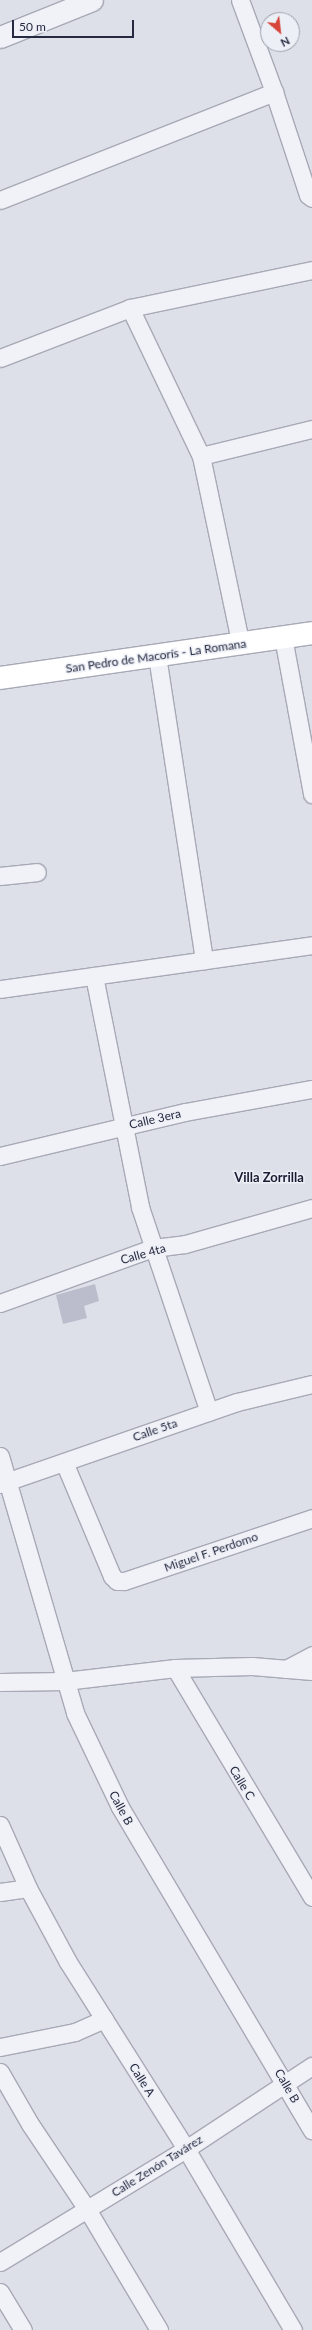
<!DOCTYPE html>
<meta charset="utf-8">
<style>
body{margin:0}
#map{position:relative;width:312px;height:2330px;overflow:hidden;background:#dee0e9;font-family:Lato,sans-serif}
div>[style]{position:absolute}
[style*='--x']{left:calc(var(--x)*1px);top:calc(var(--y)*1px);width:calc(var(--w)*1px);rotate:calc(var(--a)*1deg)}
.building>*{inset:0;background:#bbbdcc}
.roads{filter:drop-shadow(1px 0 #a7a9b6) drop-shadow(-1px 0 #a7a9b6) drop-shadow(0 1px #a7a9b6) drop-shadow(0 -1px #a7a9b6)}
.minor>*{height:17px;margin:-8.5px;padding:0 8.5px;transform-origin:8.5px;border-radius:8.5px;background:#f1f2f7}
.tertiary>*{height:21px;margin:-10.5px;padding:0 10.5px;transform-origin:10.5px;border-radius:10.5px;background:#f1f2f7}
.primary>*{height:22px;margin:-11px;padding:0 11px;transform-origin:11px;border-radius:11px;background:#fff}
span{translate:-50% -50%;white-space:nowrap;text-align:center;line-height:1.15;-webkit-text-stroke:3px #edeff6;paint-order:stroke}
.street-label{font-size:12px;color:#262a40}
.neighbourhood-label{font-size:13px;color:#181b31;font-weight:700}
.north{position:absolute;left:260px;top:12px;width:40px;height:40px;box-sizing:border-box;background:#edeff6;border:1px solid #9da0ad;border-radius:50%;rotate:152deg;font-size:11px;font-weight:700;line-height:16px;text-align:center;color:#262a40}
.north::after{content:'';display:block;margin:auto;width:14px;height:18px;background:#d74439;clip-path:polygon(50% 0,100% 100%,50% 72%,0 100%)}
.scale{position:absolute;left:12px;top:20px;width:122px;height:18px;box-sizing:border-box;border:2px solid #262a40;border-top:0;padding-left:5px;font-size:12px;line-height:14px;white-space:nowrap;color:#262a40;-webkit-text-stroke:3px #edeff6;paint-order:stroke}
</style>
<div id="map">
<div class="building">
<div style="clip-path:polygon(95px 1284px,99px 1301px,84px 1306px,87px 1318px,63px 1324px,56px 1295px)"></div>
</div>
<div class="roads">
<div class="minor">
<div style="--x:240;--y:0;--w:98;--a:69.7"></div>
<div style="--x:274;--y:92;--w:108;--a:71.7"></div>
<div style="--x:308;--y:195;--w:5;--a:37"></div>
<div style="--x:0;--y:200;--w:295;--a:-21.5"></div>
<div style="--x:130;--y:308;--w:164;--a:64.4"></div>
<div style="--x:201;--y:456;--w:193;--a:78.1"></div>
<div style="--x:0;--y:358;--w:139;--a:-21"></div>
<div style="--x:130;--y:308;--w:186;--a:-11.8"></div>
<div style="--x:201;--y:456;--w:114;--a:-13.7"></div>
<div style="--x:283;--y:637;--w:160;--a:79.5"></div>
<div style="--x:157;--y:656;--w:308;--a:81.2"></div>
<div style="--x:0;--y:876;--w:37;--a:-6"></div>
<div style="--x:94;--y:976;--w:236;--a:78.7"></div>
<div style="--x:140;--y:1207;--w:216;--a:71.4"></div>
<div style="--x:0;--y:989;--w:315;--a:-8"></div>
<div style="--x:0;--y:1156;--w:190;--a:-13.4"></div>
<div style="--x:185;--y:1112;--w:129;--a:-10.3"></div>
<div style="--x:0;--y:1303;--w:163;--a:-19.8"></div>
<div style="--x:153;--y:1248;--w:32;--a:-7"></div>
<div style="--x:185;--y:1244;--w:132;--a:-15.8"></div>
<div style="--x:0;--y:1456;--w:268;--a:73.7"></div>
<div style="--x:75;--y:1713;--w:104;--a:64.4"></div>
<div style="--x:120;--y:1807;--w:376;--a:59.3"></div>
<div style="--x:64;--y:1462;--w:124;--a:67.2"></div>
<div style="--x:112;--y:1576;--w:7;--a:45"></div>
<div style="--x:117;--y:1581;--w:7;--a:0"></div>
<div style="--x:124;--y:1581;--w:198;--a:-18.5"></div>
<div style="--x:0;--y:1484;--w:251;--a:-19.1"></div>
<div style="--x:237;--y:1402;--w:77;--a:-13.5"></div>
<div style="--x:175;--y:1668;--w:267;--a:59.1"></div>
<div style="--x:286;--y:1669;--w:30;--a:-28"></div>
<div style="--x:0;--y:1682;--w:65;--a:-0.9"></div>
<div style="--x:65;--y:1681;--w:111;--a:-6.7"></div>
<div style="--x:175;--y:1668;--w:77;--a:-1.5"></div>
<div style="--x:252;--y:1666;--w:60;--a:4.8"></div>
<div style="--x:0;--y:1825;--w:69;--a:66"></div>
<div style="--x:28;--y:1888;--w:84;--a:61.6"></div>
<div style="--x:68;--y:1962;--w:221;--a:57.7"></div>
<div style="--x:186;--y:2149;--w:210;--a:59.4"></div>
<div style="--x:0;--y:1892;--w:28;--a:-8"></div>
<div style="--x:0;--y:2047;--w:76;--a:-11.3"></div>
<div style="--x:75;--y:2032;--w:32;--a:-24"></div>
<div style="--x:0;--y:2072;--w:60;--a:60"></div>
<div style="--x:30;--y:2124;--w:102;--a:56.2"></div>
<div style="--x:87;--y:2209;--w:141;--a:59.2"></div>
<div style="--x:0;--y:2262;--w:218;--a:-31.3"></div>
<div style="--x:186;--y:2149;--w:151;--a:-33.4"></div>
<div style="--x:0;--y:2292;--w:44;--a:58.8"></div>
</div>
<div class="tertiary">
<div style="--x:0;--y:37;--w:99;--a:-21.9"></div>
</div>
<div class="primary">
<div style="--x:0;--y:678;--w:315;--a:-8.2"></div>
</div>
</div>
<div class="street-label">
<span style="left:156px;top:656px;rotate:-8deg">San Pedro de Macorís - La Romana</span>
<span style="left:155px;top:1119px;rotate:-13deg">Calle 3era</span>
<span style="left:143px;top:1254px;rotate:-16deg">Calle 4ta</span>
<span style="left:155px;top:1430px;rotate:-19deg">Calle 5ta</span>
<span style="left:211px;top:1552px;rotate:-19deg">Miguel F. Perdomo</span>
<span style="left:242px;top:1783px;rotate:59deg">Calle C</span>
<span style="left:121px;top:1808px;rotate:62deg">Calle B</span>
<span style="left:142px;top:2080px;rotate:58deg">Calle A</span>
<span style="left:287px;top:2086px;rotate:60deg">Calle B</span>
<span style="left:157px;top:2166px;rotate:-32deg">Calle Zenón Tavárez</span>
</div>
<div class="neighbourhood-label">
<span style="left:269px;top:1177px">Villa Zorrilla</span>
</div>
<div class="north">N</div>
<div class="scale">50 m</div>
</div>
